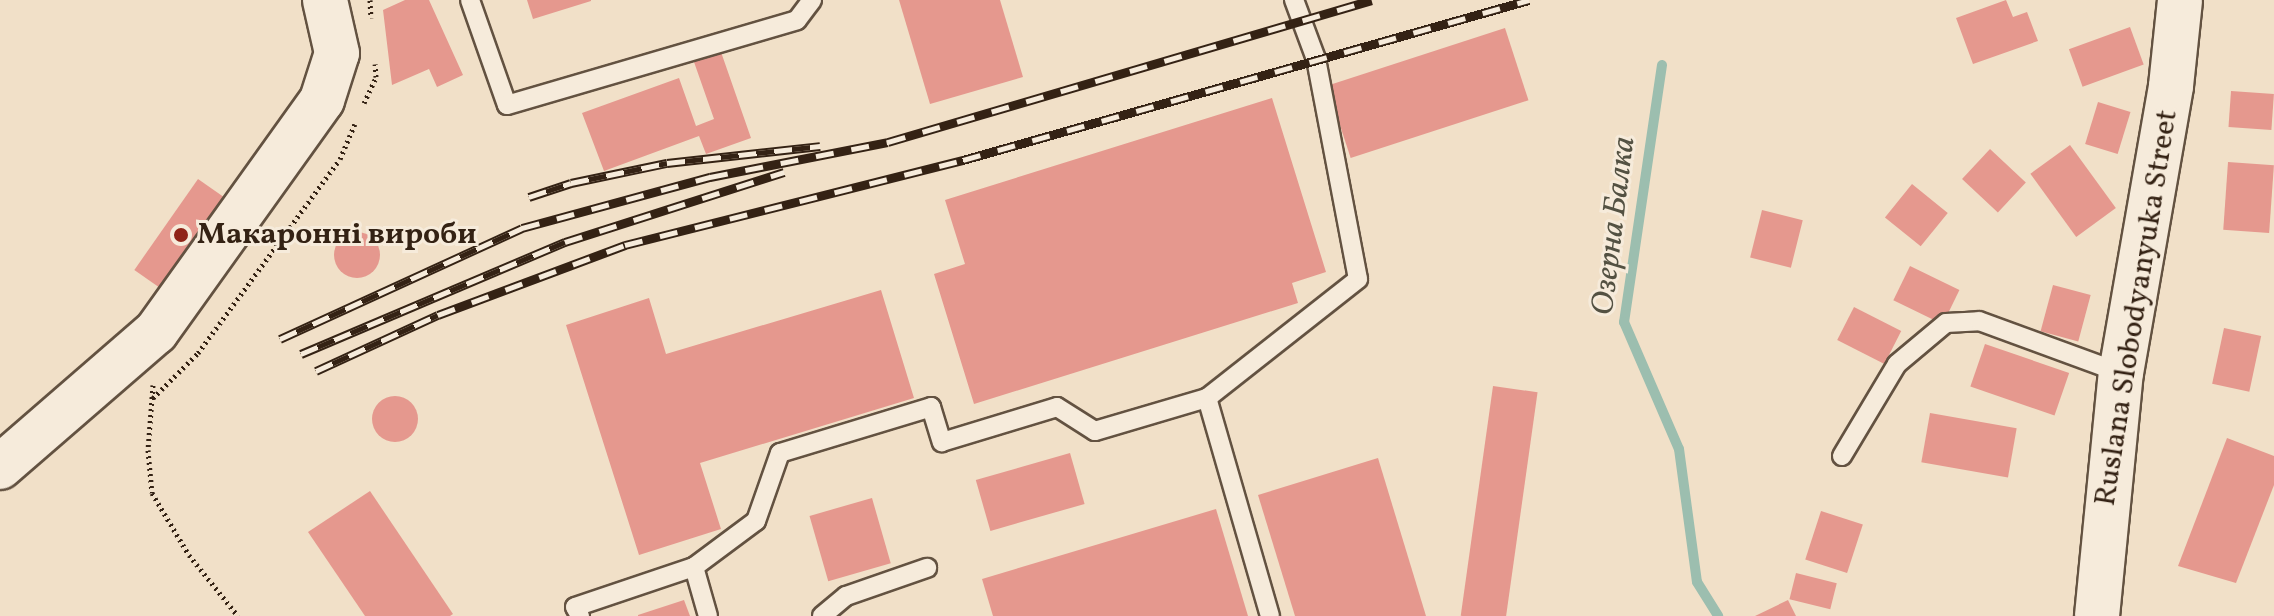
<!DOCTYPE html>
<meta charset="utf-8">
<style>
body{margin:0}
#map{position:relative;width:2274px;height:616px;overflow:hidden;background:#f1e0c8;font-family:Vollkorn,serif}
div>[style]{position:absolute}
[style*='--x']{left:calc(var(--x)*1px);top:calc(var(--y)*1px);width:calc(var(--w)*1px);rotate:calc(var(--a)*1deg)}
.stream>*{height:10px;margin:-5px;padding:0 5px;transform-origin:5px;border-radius:5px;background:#9cbeaf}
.building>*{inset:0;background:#e5988e;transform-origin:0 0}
.round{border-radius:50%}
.path>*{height:5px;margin-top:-2.5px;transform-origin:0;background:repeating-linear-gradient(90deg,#342214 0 2px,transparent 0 6px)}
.roads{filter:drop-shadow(2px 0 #635241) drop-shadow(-2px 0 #635241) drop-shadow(0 2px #635241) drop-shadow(0 -2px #635241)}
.service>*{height:18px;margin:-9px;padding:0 9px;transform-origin:9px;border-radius:9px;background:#f6ebdb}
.tertiary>*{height:44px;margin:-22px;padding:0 22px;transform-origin:22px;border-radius:22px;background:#f6ebdb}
.secondary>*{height:44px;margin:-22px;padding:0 22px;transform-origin:22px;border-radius:22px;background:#f6ebdb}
.rail>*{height:9px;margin-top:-4.5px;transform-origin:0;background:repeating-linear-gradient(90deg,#f6ebdb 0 18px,#342214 0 36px);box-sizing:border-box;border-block:2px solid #342214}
.dots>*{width:22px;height:22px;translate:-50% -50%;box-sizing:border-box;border:4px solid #f6ebdb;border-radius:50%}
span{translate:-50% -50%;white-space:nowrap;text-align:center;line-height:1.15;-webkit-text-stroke:6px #f6ebdb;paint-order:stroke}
.poi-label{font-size:30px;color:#342214;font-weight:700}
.left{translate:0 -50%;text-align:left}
.street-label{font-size:30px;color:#342214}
.water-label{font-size:32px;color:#535142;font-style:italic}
</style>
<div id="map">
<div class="stream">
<div style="--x:1662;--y:65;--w:260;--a:98.4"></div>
<div style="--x:1624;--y:322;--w:138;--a:66.6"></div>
<div style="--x:1679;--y:449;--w:134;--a:82.3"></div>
<div style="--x:1697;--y:582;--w:40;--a:58"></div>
</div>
<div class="building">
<div style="clip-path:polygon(405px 0,429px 0,463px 75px,437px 87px,429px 69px,392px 85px,383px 10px)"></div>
<div style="clip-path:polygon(527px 0,591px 0,591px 1px,533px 19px)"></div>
<div style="clip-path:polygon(899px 0,1000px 0,1023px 77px,930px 104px)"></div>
<div style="clip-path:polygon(2006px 0,2013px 17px,2027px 12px,2038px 41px,1973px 64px,1956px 18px)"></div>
<div style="left:2130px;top:27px;width:40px;height:65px;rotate:70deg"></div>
<div style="left:1505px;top:28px;width:76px;height:187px;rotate:72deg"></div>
<div style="clip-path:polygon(721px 52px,751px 138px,706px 154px,699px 136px,604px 171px,582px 113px,679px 78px,696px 126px,714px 119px,694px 62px)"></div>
<div style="left:2231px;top:91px;width:43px;height:36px;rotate:4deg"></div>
<div style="clip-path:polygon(1272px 98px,1326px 272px,1292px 283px,1298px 303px,974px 404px,934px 274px,965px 264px,945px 200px)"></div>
<div style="left:2098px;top:102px;width:34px;height:44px;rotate:17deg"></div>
<div style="left:2070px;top:145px;width:78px;height:49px;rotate:54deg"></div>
<div style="left:1990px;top:149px;width:49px;height:41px;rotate:43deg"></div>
<div style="left:2228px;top:162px;width:46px;height:68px;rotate:4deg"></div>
<div style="left:198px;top:179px;width:38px;height:111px;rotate:35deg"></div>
<div style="left:1912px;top:184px;width:46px;height:43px;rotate:39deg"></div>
<div style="left:1762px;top:210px;width:42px;height:49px;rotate:14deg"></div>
<div class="round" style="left:334px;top:232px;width:46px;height:46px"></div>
<div style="left:1910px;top:266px;width:55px;height:38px;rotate:26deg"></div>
<div style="left:2053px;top:285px;width:39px;height:48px;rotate:15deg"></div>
<div style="clip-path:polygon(881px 290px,914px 398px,700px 463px,721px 529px,639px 555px,566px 325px,649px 298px,666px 354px)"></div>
<div style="left:1854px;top:307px;width:53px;height:37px;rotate:27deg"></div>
<div style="left:2224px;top:328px;width:38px;height:57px;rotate:12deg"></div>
<div style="left:1985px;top:344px;width:89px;height:45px;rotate:19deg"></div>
<div style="left:1493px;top:386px;width:45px;height:232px;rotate:8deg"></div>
<div class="round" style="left:372px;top:396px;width:46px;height:46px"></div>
<div style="left:1930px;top:413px;width:88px;height:50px;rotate:10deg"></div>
<div style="clip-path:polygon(2227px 438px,2274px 456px,2274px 485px,2236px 583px,2178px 566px)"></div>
<div style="left:1070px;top:453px;width:53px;height:98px;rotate:74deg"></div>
<div style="clip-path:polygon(1378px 458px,1426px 616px,1295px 616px,1258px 495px)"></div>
<div style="clip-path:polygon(370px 491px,453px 614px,450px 616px,365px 616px,308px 532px)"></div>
<div style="left:872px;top:498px;width:68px;height:65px;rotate:74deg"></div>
<div style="clip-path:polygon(1216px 509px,1248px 616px,993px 616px,982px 579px)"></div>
<div style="left:1821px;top:511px;width:44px;height:51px;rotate:18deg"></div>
<div style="left:1796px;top:573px;width:42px;height:27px;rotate:14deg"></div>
<div style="clip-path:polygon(684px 600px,690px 616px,638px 616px,638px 615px)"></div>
<div style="clip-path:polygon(1788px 600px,1796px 616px,1755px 616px)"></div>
</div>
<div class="path">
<div style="--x:370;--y:0;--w:18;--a:87"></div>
<div style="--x:364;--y:103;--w:29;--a:-65"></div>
<div style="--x:376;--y:77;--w:13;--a:-94"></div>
<div style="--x:153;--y:385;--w:65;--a:94.4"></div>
<div style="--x:148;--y:450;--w:43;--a:84.7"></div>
<div style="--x:152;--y:493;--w:72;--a:59.2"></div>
<div style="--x:189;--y:555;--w:78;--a:51.2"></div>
<div style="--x:153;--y:398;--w:64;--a:-45"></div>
<div style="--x:198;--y:353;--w:240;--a:-53.8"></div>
<div style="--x:340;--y:159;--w:38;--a:-67"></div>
</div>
<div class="roads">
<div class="service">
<div style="--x:470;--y:0;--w:111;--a:70.6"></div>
<div style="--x:507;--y:105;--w:302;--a:-16.3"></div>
<div style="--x:797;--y:20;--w:25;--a:-53"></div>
<div style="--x:1842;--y:456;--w:107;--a:-59.1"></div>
<div style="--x:1897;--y:364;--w:64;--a:-39.9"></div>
<div style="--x:1946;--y:323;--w:33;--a:-3"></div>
<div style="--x:1979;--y:321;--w:151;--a:20.1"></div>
<div style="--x:694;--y:567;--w:77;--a:-36.6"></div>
<div style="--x:756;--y:521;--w:72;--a:-70.6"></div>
<div style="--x:780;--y:453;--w:158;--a:-16.9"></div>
<div style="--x:931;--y:407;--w:37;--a:73"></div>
<div style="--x:942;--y:442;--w:120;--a:-16.9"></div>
<div style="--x:1057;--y:407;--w:45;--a:32.3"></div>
<div style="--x:1095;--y:431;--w:117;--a:-16.4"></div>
<div style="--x:580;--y:616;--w:10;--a:-119"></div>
<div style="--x:575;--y:607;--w:126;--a:-18.6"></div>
<div style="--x:694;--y:567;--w:51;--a:74.1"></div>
<div style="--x:822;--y:616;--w:31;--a:-40"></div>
<div style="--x:846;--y:596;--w:86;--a:-19.1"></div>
<div style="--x:1270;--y:616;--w:227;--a:-106.1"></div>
<div style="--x:1207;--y:398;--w:192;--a:-38.2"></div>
<div style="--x:1358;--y:279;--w:224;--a:-100.8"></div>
<div style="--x:1316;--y:59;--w:63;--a:-110.4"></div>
</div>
<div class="tertiary">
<div style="--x:0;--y:467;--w:206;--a:-40.9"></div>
<div style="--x:156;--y:332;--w:285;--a:-54.4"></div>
<div style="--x:322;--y:100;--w:49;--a:-72.3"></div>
<div style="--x:337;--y:53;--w:54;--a:-102.8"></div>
</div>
<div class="secondary">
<div style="--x:2097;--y:616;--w:244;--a:-84.4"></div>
<div style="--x:2121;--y:373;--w:291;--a:-80.1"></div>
<div style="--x:2171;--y:86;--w:86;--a:-84"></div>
</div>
</div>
<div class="rail">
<div style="--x:529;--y:197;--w:44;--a:-18.4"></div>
<div style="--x:571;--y:183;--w:98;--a:-11.8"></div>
<div style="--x:667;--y:163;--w:154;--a:-6.3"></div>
<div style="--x:280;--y:339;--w:266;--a:-24.6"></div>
<div style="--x:522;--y:228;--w:195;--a:-15.2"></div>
<div style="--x:710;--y:177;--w:181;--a:-11.1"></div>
<div style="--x:888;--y:142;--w:504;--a:-16.35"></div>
<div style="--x:301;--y:354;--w:287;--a:-23"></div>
<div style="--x:565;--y:242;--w:230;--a:-17.7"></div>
<div style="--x:316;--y:371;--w:134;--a:-24.7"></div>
<div style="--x:438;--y:315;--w:200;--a:-20.5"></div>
<div style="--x:625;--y:245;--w:349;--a:-14.1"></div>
<div style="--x:963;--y:160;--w:588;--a:-15.78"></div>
</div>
<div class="dots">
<div style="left:181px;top:235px;background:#8f2418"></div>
</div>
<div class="poi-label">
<span class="left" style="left:197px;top:235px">Макаронні вироби</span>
</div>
<div class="street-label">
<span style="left:2137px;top:308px;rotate:-81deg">Ruslana Slobodyanyuka Street</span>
</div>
<div class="water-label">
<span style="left:1615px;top:226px;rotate:-83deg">Озерна Балка</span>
</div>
</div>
